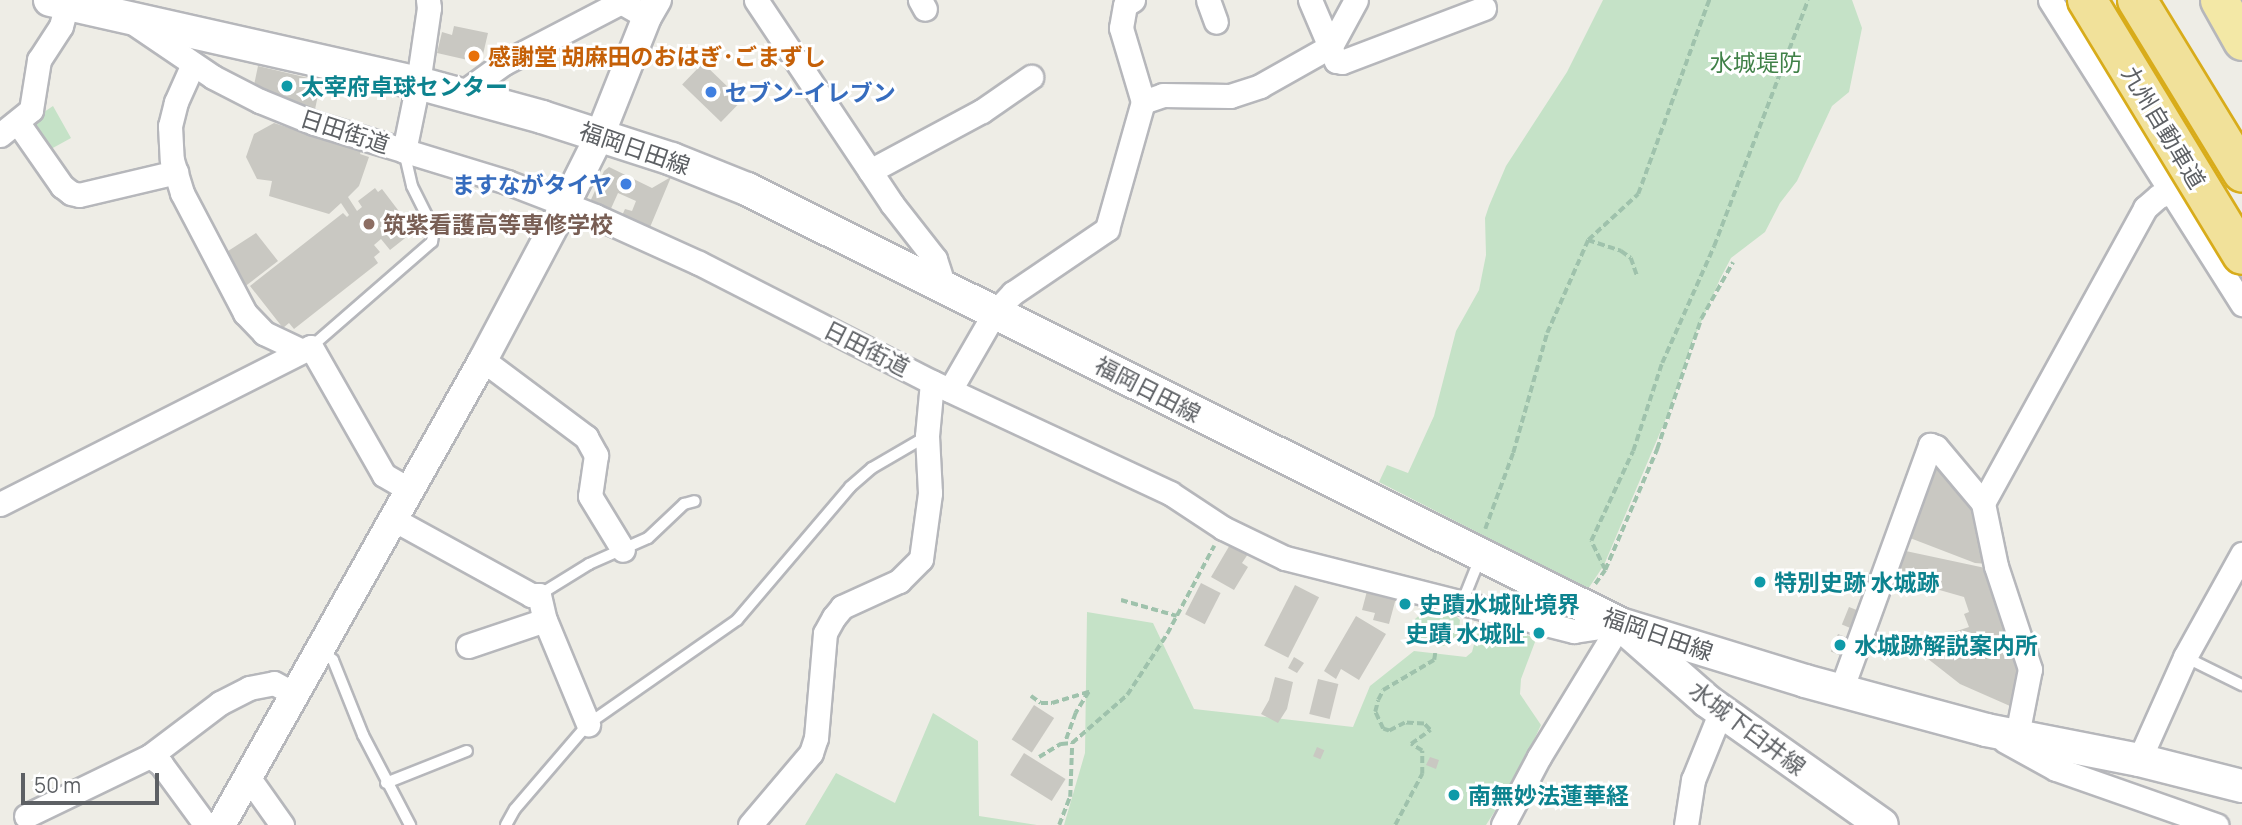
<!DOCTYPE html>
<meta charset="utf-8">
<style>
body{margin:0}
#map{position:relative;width:2242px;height:825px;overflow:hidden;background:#eeede6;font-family:Manrope,"Noto Sans JP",sans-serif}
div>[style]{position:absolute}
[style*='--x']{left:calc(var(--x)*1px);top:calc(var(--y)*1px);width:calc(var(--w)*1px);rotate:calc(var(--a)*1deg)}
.green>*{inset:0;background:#c5e2c7}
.building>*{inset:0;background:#c9c8c2;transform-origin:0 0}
.path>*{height:3.5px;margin-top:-1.75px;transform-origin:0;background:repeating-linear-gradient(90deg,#9fc2ac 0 7px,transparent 0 10.5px)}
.roads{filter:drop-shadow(2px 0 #b6b7bb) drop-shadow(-2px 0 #b6b7bb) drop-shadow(0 2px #b6b7bb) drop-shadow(0 -2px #b6b7bb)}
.service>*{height:10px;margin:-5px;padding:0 5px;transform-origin:5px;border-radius:5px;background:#fff}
.minor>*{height:23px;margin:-11.5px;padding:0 11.5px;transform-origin:11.5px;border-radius:11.5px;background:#fff}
.tertiary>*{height:28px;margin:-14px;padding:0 14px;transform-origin:14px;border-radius:14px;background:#fff}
.secondary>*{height:32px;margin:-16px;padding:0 16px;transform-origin:16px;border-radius:16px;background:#fff}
.trunk>*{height:37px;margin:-18.5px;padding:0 18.5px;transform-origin:18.5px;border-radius:18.5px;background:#f3e8a6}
.bridges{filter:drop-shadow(2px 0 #d8ac1b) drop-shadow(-2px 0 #d8ac1b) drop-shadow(0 2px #d8ac1b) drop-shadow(0 -2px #d8ac1b)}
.motorway-bridge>*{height:38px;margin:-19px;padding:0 19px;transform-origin:19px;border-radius:19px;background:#f1e19a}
.dots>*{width:19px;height:19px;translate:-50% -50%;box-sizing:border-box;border:4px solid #fff;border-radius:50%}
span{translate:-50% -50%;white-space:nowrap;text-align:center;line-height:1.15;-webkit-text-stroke:6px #fff;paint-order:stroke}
.food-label{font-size:23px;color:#c56008;font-weight:700}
.left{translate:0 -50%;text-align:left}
.park-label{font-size:23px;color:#408148}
.culture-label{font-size:23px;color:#0d838f;font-weight:700}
.right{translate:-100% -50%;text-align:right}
.shop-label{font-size:23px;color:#366cbe;font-weight:700}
.street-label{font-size:23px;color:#5d6064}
.education-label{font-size:23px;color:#785e54;font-weight:700}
.scale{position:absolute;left:21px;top:773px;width:138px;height:32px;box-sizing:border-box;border:4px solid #5d6064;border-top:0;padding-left:9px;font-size:21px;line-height:24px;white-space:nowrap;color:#5d6064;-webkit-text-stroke:5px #fff;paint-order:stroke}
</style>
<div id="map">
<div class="green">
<div style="clip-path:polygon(1603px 0,1852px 0,1862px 28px,1849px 92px,1832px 106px,1797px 181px,1780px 203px,1765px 232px,1731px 258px,1720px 279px,1691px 345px,1670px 409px,1604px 565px,1588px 589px,1379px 482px,1387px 465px,1408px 473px,1434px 416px,1456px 331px,1479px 290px,1486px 255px,1485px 218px,1489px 206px,1506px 166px,1567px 72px)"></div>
<div style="clip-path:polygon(53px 106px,71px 138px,51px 149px,35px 127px,38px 116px)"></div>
<div style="clip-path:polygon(1428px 608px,1452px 612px,1460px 620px,1458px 638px,1452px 643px,1443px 646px,1424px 642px,1418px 636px,1415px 619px)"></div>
<div style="clip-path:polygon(1087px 612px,1153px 623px,1194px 709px,1353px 727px,1370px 686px,1414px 651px,1466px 657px,1472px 652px,1479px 626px,1483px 624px,1533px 637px,1535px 642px,1521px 679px,1520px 694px,1541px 725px,1515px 780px,1486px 825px,1064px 825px,1085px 753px)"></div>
<div style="clip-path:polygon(933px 713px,978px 741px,979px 816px,1037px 825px,805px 825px,836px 773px,895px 803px)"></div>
</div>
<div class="building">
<div style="clip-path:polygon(454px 26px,488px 33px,481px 63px,437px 53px,442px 32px,452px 35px)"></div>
<div style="left:703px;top:63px;width:54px;height:30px;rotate:44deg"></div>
<div style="clip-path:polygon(258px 66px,321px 81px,314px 114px,253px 90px)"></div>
<div style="clip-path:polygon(274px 123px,361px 151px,360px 154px,369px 157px,359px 186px,348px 197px,357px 211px,362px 207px,358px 201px,375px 188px,378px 192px,382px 189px,414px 231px,390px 250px,381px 239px,374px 245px,380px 252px,374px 257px,378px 263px,294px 329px,289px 323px,283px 328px,250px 286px,343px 213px,347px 217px,349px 215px,341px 203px,329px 214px,269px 196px,272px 181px,257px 179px,246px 157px,254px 134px)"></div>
<div style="clip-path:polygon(609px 167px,652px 188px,671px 177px,648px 232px,620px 220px,625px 209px,632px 211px,636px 201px,618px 193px,609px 213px,589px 204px,604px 171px)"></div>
<div style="clip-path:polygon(256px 233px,278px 261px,243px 288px,225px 253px)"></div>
<div style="clip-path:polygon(1933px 458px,1974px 500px,1988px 564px,1975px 563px,1910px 538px)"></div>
<div style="clip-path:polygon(1231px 543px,1248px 554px,1242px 563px,1248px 567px,1234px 590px,1211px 577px)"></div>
<div style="clip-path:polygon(1901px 550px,1990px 569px,2020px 665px,2010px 706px,1960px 684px,1923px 655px,1927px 641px,1969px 627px,1964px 614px,1969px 612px,1964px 597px,1894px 577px)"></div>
<div style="left:1201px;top:583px;width:22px;height:35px;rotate:27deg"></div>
<div style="left:1295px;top:585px;width:27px;height:68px;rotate:27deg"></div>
<div style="clip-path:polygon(1367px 591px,1396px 598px,1389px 624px,1373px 620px,1375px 613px,1362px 610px)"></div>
<div style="clip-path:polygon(1514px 597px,1521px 600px,1518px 607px,1511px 605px)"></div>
<div style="left:1849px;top:607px;width:11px;height:19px;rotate:22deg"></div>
<div style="clip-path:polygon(1356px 616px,1386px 634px,1359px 680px,1341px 669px,1336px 679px,1324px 671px)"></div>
<div style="left:1838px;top:634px;width:11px;height:19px;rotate:22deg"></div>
<div style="clip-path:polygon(1294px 657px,1304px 663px,1297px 673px,1288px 668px)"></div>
<div style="clip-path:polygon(1275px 677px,1293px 682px,1287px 709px,1278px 723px,1261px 714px,1269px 700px)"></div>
<div style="left:1318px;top:679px;width:21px;height:36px;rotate:14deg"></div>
<div style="left:1034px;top:705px;width:24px;height:41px;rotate:33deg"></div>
<div style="left:1317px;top:747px;width:8px;height:10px;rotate:23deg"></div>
<div style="left:1024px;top:753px;width:49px;height:26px;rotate:32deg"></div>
<div style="clip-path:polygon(1430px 757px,1439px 760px,1436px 769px,1426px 765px)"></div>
</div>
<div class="path">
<div style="--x:1588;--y:240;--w:35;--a:18"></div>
<div style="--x:1621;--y:251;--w:12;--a:35"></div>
<div style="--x:1631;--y:258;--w:18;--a:71"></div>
<div style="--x:1485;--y:529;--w:81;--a:-69.8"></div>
<div style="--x:1513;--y:453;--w:125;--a:-74.2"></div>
<div style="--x:1547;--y:333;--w:102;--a:-66.2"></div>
<div style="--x:1588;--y:240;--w:68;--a:-42.6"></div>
<div style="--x:1638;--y:194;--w:207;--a:-69.9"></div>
<div style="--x:1605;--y:570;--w:32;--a:-116"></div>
<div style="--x:1591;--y:541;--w:99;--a:-65"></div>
<div style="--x:1633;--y:451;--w:93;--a:-71.8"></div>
<div style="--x:1662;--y:363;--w:128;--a:-66"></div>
<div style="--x:1714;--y:246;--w:263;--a:-69.1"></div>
<div style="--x:1595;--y:584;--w:17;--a:-54"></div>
<div style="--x:1605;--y:570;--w:132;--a:-66.7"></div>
<div style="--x:1657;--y:449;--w:137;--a:-71.3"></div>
<div style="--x:1701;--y:319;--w:65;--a:-60.7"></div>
<div style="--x:1121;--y:600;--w:58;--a:15.9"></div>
<div style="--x:1031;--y:696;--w:12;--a:35"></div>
<div style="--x:1041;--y:703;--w:11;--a:0"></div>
<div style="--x:1052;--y:703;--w:39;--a:-17"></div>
<div style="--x:1089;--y:692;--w:25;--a:122"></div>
<div style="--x:1076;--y:713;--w:32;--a:110"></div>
<div style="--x:1039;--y:757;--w:26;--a:-31"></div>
<div style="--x:1061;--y:744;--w:11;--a:-5"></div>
<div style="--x:1059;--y:825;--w:30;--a:-69"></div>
<div style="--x:1070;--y:797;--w:54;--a:-87.9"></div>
<div style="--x:1072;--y:743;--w:73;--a:-41.1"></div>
<div style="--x:1127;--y:695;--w:73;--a:-56.7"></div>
<div style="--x:1167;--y:634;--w:100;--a:-61.9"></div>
<div style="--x:1395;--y:825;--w:58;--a:-62.1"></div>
<div style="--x:1422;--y:774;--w:23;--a:-90"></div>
<div style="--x:1422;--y:751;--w:13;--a:-148"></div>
<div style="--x:1411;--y:744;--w:24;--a:-36"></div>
<div style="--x:1430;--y:730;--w:8;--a:-135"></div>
<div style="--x:1424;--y:724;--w:19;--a:-177"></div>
<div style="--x:1405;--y:723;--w:18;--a:153"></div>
<div style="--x:1389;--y:731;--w:6;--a:-162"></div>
<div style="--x:1383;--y:729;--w:19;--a:-115"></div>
<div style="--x:1375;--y:712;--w:12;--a:-76"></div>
<div style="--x:1378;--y:700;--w:11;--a:-63"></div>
<div style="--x:1383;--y:690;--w:59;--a:-30.5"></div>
<div style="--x:1434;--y:660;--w:7;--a:-82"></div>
</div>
<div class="roads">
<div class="service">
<div style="--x:311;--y:347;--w:160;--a:-41"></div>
<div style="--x:432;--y:242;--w:12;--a:-81"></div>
<div style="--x:434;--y:230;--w:49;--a:-116.6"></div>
<div style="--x:412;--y:186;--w:36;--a:-103"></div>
<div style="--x:539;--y:595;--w:59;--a:-31.8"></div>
<div style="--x:589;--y:564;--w:64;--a:-23.8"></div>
<div style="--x:648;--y:538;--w:50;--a:-43.4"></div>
<div style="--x:684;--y:504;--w:11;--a:-15"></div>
<div style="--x:1462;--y:603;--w:48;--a:-68.2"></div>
<div style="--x:322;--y:651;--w:14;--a:39"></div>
<div style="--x:333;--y:660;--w:81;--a:68.2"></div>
<div style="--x:363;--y:735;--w:102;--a:62.4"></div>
<div style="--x:2185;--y:657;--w:64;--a:26.2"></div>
<div style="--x:386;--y:783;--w:87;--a:-21.6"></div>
<div style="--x:506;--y:825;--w:18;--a:-61"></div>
<div style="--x:515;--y:809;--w:112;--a:-49.3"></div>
<div style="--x:588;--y:724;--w:182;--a:-34.9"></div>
<div style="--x:737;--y:620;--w:175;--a:-49.6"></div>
<div style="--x:850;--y:487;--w:29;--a:-41"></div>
<div style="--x:872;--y:468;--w:64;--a:-30.2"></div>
</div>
<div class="minor">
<div style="--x:756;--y:0;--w:245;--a:56.3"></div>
<div style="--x:892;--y:204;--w:70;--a:52"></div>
<div style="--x:935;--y:259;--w:29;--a:72"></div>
<div style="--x:920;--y:0;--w:10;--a:61"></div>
<div style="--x:1133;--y:0;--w:9;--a:148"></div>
<div style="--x:1125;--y:5;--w:23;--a:100"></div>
<div style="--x:1121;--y:28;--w:77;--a:73.4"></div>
<div style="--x:1208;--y:0;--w:23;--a:70"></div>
<div style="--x:1310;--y:0;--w:66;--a:66.9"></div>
<div style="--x:1336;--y:61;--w:6;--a:9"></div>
<div style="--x:1342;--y:62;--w:152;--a:-20.8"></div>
<div style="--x:2050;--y:0;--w:360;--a:57.7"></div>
<div style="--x:135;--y:24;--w:94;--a:34.2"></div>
<div style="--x:213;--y:77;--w:53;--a:27.1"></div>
<div style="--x:260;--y:101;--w:58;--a:22.2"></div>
<div style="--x:314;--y:123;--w:202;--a:17"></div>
<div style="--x:507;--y:182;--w:94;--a:21.1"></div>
<div style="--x:595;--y:216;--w:114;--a:24.3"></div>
<div style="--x:699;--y:263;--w:262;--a:27.1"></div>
<div style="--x:932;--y:382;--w:263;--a:25"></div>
<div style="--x:1170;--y:493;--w:64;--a:33.4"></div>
<div style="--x:1223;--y:528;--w:69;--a:25.8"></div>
<div style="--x:1285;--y:558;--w:298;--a:14.2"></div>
<div style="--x:1574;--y:631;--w:47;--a:-8.7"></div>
<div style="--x:193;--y:64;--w:42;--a:114.1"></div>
<div style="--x:176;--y:102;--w:25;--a:104"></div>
<div style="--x:170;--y:126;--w:34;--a:87"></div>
<div style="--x:172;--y:160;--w:34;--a:73"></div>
<div style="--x:182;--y:193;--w:136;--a:62.3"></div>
<div style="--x:245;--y:313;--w:28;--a:46"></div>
<div style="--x:264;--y:333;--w:42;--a:25.3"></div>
<div style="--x:461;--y:94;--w:53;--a:-35.8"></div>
<div style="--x:504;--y:63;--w:132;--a:-27.5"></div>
<div style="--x:621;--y:2;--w:30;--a:30"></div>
<div style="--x:18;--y:123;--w:77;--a:55.1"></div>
<div style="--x:62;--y:186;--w:11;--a:38"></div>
<div style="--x:71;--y:193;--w:8;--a:14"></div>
<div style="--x:79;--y:195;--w:100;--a:-13.3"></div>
<div style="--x:0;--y:135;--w:40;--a:-39"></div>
<div style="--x:31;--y:110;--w:51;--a:-80.9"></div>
<div style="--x:39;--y:60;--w:40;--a:-57.1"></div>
<div style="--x:61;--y:26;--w:27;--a:-75"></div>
<div style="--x:404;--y:151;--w:69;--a:-78.4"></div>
<div style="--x:418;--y:83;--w:76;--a:-81.7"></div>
<div style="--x:429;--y:8;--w:8;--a:-97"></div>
<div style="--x:870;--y:171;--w:127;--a:-28.2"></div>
<div style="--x:982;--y:111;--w:60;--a:-34.8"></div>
<div style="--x:483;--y:360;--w:129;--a:36.8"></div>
<div style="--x:586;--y:437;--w:21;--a:61"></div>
<div style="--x:596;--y:455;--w:41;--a:98.3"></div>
<div style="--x:590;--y:496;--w:63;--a:58.6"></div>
<div style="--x:950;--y:390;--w:90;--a:-60"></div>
<div style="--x:995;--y:312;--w:26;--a:-47"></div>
<div style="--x:1013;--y:293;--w:114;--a:-34.2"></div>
<div style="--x:1107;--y:229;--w:132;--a:-74.2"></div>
<div style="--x:1143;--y:102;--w:21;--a:-19"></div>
<div style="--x:1163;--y:95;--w:67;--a:0.9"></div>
<div style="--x:1230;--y:96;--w:32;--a:-18"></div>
<div style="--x:1260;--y:86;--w:81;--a:-29.4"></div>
<div style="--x:1331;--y:46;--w:52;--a:-61.5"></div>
<div style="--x:0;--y:504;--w:348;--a:-26.8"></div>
<div style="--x:311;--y:347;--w:147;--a:60.3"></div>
<div style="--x:384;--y:475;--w:30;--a:30"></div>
<div style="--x:393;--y:519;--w:158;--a:28.8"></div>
<div style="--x:531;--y:595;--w:8;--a:0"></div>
<div style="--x:539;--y:595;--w:26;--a:77"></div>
<div style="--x:545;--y:620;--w:113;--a:67.5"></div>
<div style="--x:468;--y:646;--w:81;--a:-18.7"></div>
<div style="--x:1841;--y:690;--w:261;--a:-70"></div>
<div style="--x:1930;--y:445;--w:6;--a:18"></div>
<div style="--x:1936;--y:447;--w:73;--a:50"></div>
<div style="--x:2017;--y:735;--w:67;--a:-78.9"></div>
<div style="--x:2030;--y:669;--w:108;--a:-108.3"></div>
<div style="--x:1996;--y:566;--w:64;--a:-101.7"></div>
<div style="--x:1983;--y:503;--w:337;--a:-61.2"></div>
<div style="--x:2145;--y:208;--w:18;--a:-41"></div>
<div style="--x:2159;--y:196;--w:88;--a:-19.3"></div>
<div style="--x:2005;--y:741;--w:58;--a:28.8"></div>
<div style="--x:2056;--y:769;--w:170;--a:19.3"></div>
<div style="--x:150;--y:756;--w:88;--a:-37.1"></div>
<div style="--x:220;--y:703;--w:33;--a:-27"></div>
<div style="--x:249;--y:688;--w:25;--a:-11"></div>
<div style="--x:274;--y:683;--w:23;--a:29"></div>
<div style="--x:2139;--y:760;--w:113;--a:-65.9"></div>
<div style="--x:2185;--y:657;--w:118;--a:-61"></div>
<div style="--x:248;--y:777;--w:59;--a:54.7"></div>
<div style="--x:26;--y:816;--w:138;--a:-25.8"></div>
<div style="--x:150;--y:756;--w:14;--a:36"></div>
<div style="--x:161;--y:764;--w:66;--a:53.7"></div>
<div style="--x:750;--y:825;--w:94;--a:-49.7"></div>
<div style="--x:811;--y:753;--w:16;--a:-72"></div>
<div style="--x:816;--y:738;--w:105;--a:-85.1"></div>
<div style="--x:825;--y:633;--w:18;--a:-61"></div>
<div style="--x:834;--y:617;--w:13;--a:-51"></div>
<div style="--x:842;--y:607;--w:63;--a:-24.5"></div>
<div style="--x:899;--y:581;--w:31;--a:-45"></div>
<div style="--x:921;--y:559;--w:67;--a:-82.2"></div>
<div style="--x:930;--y:493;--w:57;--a:-93"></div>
<div style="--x:927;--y:436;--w:54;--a:-84.7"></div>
<div style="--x:1503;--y:825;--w:77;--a:-62.1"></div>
<div style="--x:1539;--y:757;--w:156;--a:-58.7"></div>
<div style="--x:1686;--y:825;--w:46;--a:-81.2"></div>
<div style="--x:1693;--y:780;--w:74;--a:-67.9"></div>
</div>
<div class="tertiary">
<div style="--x:221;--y:825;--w:534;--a:-60.6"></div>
<div style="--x:483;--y:360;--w:175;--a:-62.1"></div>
<div style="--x:565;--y:205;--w:78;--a:-63.4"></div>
<div style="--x:600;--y:135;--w:127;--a:-68.3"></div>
<div style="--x:647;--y:17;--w:20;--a:-60"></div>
</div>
<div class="secondary">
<div style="--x:50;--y:0;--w:377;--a:12.7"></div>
<div style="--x:418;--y:83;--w:129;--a:15.3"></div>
<div style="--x:542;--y:117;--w:137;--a:17.9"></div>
<div style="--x:672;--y:159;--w:81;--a:21.8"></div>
<div style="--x:747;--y:189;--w:975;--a:26.49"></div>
<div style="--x:1620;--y:624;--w:194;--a:17.1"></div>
<div style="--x:1805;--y:681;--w:188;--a:15.1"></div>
<div style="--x:1986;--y:730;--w:156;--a:11.1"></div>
<div style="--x:2139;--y:760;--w:106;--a:14.2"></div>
<div style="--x:1630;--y:633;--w:103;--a:41.4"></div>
<div style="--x:1707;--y:701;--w:214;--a:35.3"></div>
</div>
<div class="trunk">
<div style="--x:2219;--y:0;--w:47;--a:60.7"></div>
</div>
</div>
<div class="bridges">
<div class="motorway-bridge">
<div style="--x:2087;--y:0;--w:298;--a:58.7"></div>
<div style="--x:2137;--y:0;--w:202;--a:58.6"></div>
</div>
</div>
<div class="dots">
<div style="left:474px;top:56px;background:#e8710a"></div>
<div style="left:287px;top:86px;background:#0f9aa8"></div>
<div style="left:711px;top:92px;background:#3f7fe0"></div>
<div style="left:626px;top:184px;background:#3f7fe0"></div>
<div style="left:369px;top:224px;background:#8d6e63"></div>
<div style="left:1760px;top:582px;background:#0f9aa8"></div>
<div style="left:1405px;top:604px;background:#0f9aa8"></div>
<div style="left:1539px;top:633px;background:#0f9aa8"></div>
<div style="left:1840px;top:645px;background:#0f9aa8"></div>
<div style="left:1454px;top:795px;background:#0f9aa8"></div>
</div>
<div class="food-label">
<span class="left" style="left:488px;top:56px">感謝堂 胡麻田のおはぎ･ごまずし</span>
</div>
<div class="park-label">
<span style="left:1756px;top:62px">水城堤防</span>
</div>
<div class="culture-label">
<span class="left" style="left:301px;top:86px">太宰府卓球センター</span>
<span class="left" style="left:1774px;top:582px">特別史跡 水城跡</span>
<span class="left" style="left:1419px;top:604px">史蹟水城阯境界</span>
<span class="right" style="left:1525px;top:633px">史蹟 水城阯</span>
<span class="left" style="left:1854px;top:645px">水城跡解説案内所</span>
<span class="left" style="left:1468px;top:795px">南無妙法蓮華経</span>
</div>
<div class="shop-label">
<span class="left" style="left:725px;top:92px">セブン-イレブン</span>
<span class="right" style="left:612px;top:184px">ますながタイヤ</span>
</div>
<div class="street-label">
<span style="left:2164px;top:127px;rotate:59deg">九州自動車道</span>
<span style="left:345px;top:131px;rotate:18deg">日田街道</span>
<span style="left:635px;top:148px;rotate:19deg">福岡日田線</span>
<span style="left:867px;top:348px;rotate:27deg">日田街道</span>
<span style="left:1148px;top:389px;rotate:27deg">福岡日田線</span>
<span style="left:1658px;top:634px;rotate:19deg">福岡日田線</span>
<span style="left:1748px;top:728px;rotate:37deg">水城下臼井線</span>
</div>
<div class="education-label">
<span class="left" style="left:383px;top:224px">筑紫看護高等専修学校</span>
</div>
<div class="scale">50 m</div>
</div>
